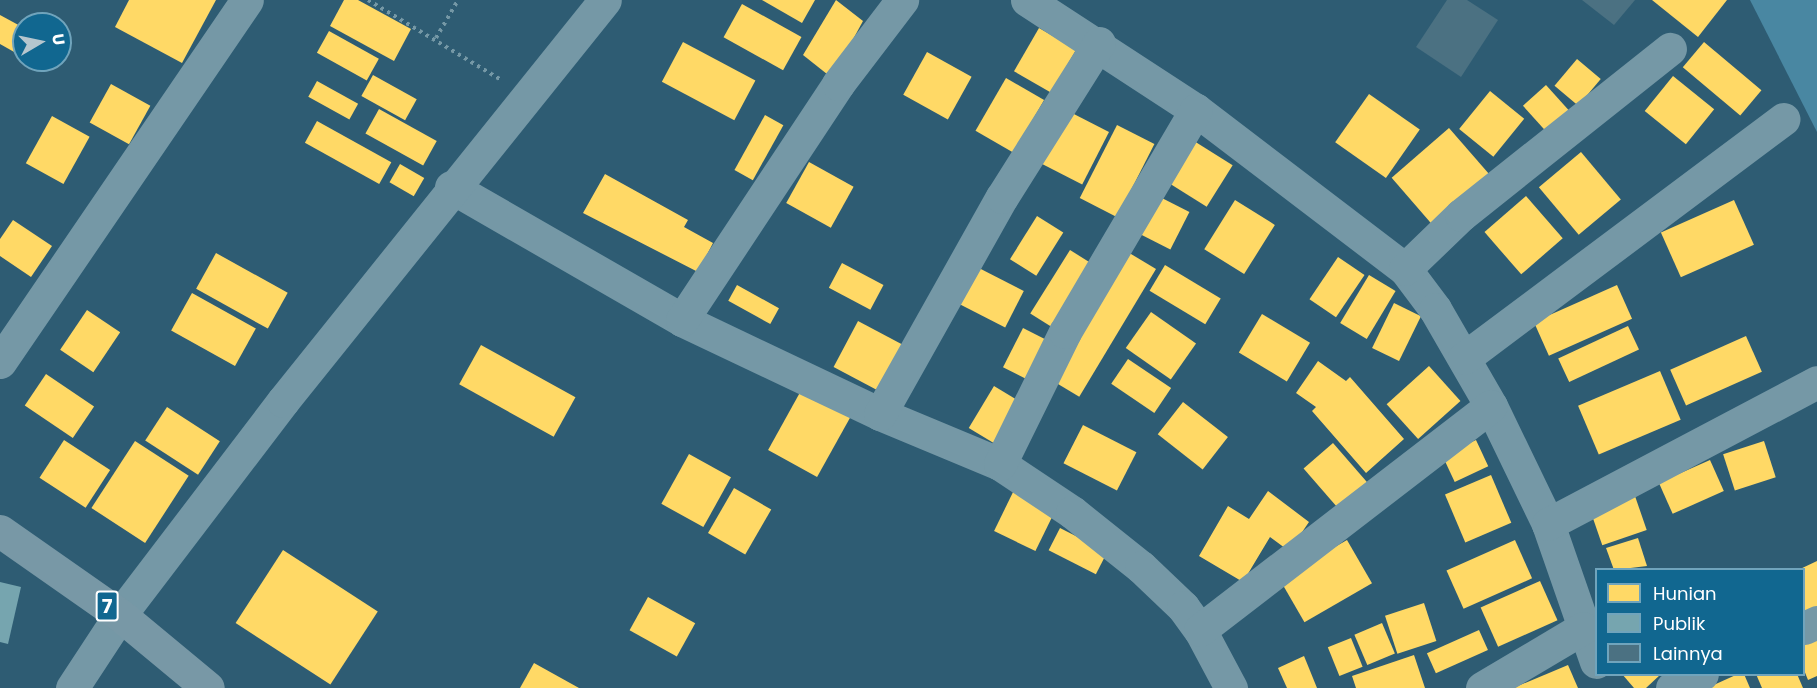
<!DOCTYPE html>
<style>
body{margin:0}
#map{position:relative;width:1817px;height:688px;overflow:hidden;background:#2e5c73;font-family:Poppins,sans-serif}
div>[style]{position:absolute}
[style*='--x']{left:calc(var(--x)*1px);top:calc(var(--y)*1px);width:calc(var(--w)*1px);rotate:calc(var(--a)*1deg)}
.water>*{inset:0;background:#4987a2}
.homes>*{inset:0;background:#ffd966;transform-origin:0 0}
.public>*{inset:0;background:#76a5af}
.building>*{inset:0;background:#4b7182}
.path>*{height:4px;margin-top:-2px;transform-origin:0;background:repeating-linear-gradient(90deg,#7598a6 0 3px,transparent 0 7.5px)}
.street>*{height:33px;margin:-16.5px;padding:0 16.5px;transform-origin:16.5px;border-radius:16.5px;background:#7598a6}
.highway>*{height:33px;margin:-16.5px;padding:0 16.5px;transform-origin:16.5px;border-radius:16.5px;background:#7898a6}
span{translate:-50% -50%;white-space:nowrap;text-align:center;line-height:1.15;-webkit-text-stroke:6px #116790;paint-order:stroke}
.shield-label span{padding:2px 4px;background:#116790;border:2px solid;border-radius:4px;-webkit-text-stroke-width:0}
.shield-label{font-size:20px;color:#fff;font-weight:700}
.legend{position:absolute;left:1595px;top:568px;width:210px;height:108px;box-sizing:border-box;background:#116790;border:2px solid #70a4bc;margin:0;padding:8px 10px;list-style:none;font-size:18px;color:#fff}
.legend li{display:flex;align-items:center;gap:12px;height:30px}
.legend b{width:30px;border:2px solid #70a4bc}
.north{position:absolute;left:12px;top:12px;width:60px;height:60px;box-sizing:border-box;background:#116790;border:2px solid #70a4bc;border-radius:50%;rotate:81deg;font-size:16px;font-weight:700;line-height:24px;text-align:center;color:#fff}
.north::after{content:'';display:block;margin:auto;width:21px;height:27px;background:#b6c6ce;clip-path:polygon(50% 0,100% 100%,50% 72%,0 100%)}
</style>
<div id="map">
<div class="water">
<div style="clip-path:polygon(1750px 0,1817px 0,1817px 132px)"></div>
</div>
<div class="homes">
<div style="clip-path:polygon(129px 0,216px 0,182px 63px,115px 27px)"></div>
<div style="clip-path:polygon(344px 0,358px 0,411px 29px,394px 61px,330px 26px)"></div>
<div style="clip-path:polygon(762px 0,815px 0,802px 23px)"></div>
<div style="clip-path:polygon(836px 0,863px 21px,832px 78px,803px 55px)"></div>
<div style="clip-path:polygon(1652px 0,1727px 0,1698px 37px)"></div>
<div style="left:742px;top:4px;width:68px;height:38px;rotate:29deg"></div>
<div style="clip-path:polygon(0 15px,24px 28px,23px 57px,0 44px)"></div>
<div style="left:1039px;top:28px;width:43px;height:50px;rotate:30deg"></div>
<div style="left:329px;top:31px;width:57px;height:25px;rotate:29deg"></div>
<div style="left:683px;top:42px;width:82px;height:45px;rotate:28deg"></div>
<div style="left:1704px;top:42px;width:75px;height:33px;rotate:40deg"></div>
<div style="left:927px;top:52px;width:51px;height:49px;rotate:29deg"></div>
<div style="left:1577px;top:59px;width:31px;height:35px;rotate:40deg"></div>
<div style="left:373px;top:75px;width:50px;height:24px;rotate:29deg"></div>
<div style="left:1673px;top:76px;width:53px;height:45px;rotate:39deg"></div>
<div style="left:1006px;top:78px;width:44px;height:61px;rotate:30deg"></div>
<div style="left:317px;top:81px;width:47px;height:18px;rotate:29deg"></div>
<div style="left:111px;top:84px;width:45px;height:44px;rotate:29deg"></div>
<div style="left:1546px;top:85px;width:38px;height:31px;rotate:48deg"></div>
<div style="left:1490px;top:91px;width:44px;height:49px;rotate:39deg"></div>
<div style="left:1369px;top:94px;width:62px;height:59px;rotate:35deg"></div>
<div style="left:379px;top:109px;width:66px;height:28px;rotate:29deg"></div>
<div style="left:1068px;top:111px;width:46px;height:59px;rotate:27deg"></div>
<div style="left:765px;top:115px;width:21px;height:63px;rotate:29deg"></div>
<div style="left:52px;top:116px;width:43px;height:54px;rotate:29deg"></div>
<div style="left:317px;top:121px;width:85px;height:25px;rotate:29deg"></div>
<div style="left:1117px;top:125px;width:42px;height:82px;rotate:27deg"></div>
<div style="left:1449px;top:128px;width:66px;height:76px;rotate:49deg"></div>
<div style="left:1186px;top:136px;width:55px;height:49px;rotate:32deg"></div>
<div style="left:1581px;top:152px;width:62px;height:55px;rotate:50deg"></div>
<div style="left:809px;top:162px;width:51px;height:47px;rotate:29deg"></div>
<div style="left:400px;top:164px;width:28px;height:21px;rotate:30deg"></div>
<div style="clip-path:polygon(605px 174px,688px 220px,684px 227px,713px 243px,698px 272px,583px 213px)"></div>
<div style="left:1152px;top:193px;width:42px;height:42px;rotate:27deg"></div>
<div style="left:1526px;top:196px;width:56px;height:55px;rotate:49deg"></div>
<div style="left:1235px;top:200px;width:47px;height:58px;rotate:32deg"></div>
<div style="left:1734px;top:200px;width:49px;height:80px;rotate:66deg"></div>
<div style="left:1037px;top:216px;width:31px;height:51px;rotate:32deg"></div>
<div style="clip-path:polygon(13px 220px,52px 246px,31px 277px,0 256px,0 239px)"></div>
<div style="left:1070px;top:250px;width:31px;height:75px;rotate:32deg"></div>
<div style="left:1126px;top:251px;width:35px;height:149px;rotate:31deg"></div>
<div style="left:216px;top:253px;width:82px;height:41px;rotate:29deg"></div>
<div style="left:1338px;top:257px;width:32px;height:51px;rotate:34deg"></div>
<div style="left:842px;top:263px;width:47px;height:28px;rotate:28deg"></div>
<div style="left:973px;top:265px;width:57px;height:41px;rotate:27deg"></div>
<div style="left:1165px;top:265px;width:65px;height:30px;rotate:31deg"></div>
<div style="left:1369px;top:275px;width:31px;height:56px;rotate:31deg"></div>
<div style="left:737px;top:285px;width:48px;height:18px;rotate:29deg"></div>
<div style="left:1617px;top:285px;width:37px;height:91px;rotate:66deg"></div>
<div style="left:192px;top:293px;width:73px;height:43px;rotate:29deg"></div>
<div style="left:1394px;top:303px;width:30px;height:50px;rotate:26deg"></div>
<div style="left:87px;top:310px;width:40px;height:48px;rotate:34deg"></div>
<div style="left:1151px;top:312px;width:55px;height:44px;rotate:35deg"></div>
<div style="left:1262px;top:314px;width:56px;height:45px;rotate:31deg"></div>
<div style="left:858px;top:321px;width:55px;height:52px;rotate:28deg"></div>
<div style="left:1628px;top:326px;width:26px;height:77px;rotate:65deg"></div>
<div style="left:1023px;top:328px;width:31px;height:44px;rotate:27deg"></div>
<div style="left:1746px;top:336px;width:39px;height:83px;rotate:66deg"></div>
<div style="left:481px;top:345px;width:108px;height:45px;rotate:29deg"></div>
<div style="left:1128px;top:359px;width:52px;height:30px;rotate:34deg"></div>
<div style="clip-path:polygon(1318px 361px,1346px 381px,1350px 377px,1404px 439px,1366px 473px,1312px 411px,1316px 407px,1296px 393px)"></div>
<div style="left:1429px;top:366px;width:47px;height:57px;rotate:48deg"></div>
<div style="left:1660px;top:371px;width:53px;height:89px;rotate:67deg"></div>
<div style="left:46px;top:374px;width:58px;height:38px;rotate:34deg"></div>
<div style="left:994px;top:386px;width:31px;height:49px;rotate:31deg"></div>
<div style="left:803px;top:387px;width:56px;height:72px;rotate:29deg"></div>
<div style="left:1183px;top:402px;width:57px;height:41px;rotate:38deg"></div>
<div style="left:167px;top:407px;width:63px;height:40px;rotate:33deg"></div>
<div style="left:1083px;top:425px;width:60px;height:43px;rotate:27deg"></div>
<div style="left:64px;top:440px;width:55px;height:45px;rotate:33deg"></div>
<div style="left:1476px;top:440px;width:29px;height:37px;rotate:65deg"></div>
<div style="left:135px;top:441px;width:64px;height:80px;rotate:33deg"></div>
<div style="left:1764px;top:441px;width:38px;height:43px;rotate:72deg"></div>
<div style="left:1333px;top:443px;width:52px;height:39px;rotate:49deg"></div>
<div style="left:689px;top:454px;width:48px;height:57px;rotate:29deg"></div>
<div style="left:1710px;top:460px;width:34px;height:56px;rotate:66deg"></div>
<div style="left:1491px;top:475px;width:52px;height:50px;rotate:67deg"></div>
<div style="left:1016px;top:486px;width:46px;height:50px;rotate:26deg"></div>
<div style="left:734px;top:488px;width:43px;height:52px;rotate:30deg"></div>
<div style="clip-path:polygon(1268px 491px,1309px 522px,1289px 551px,1270px 537px,1243px 582px,1199px 556px,1228px 506px,1249px 519px)"></div>
<div style="left:1635px;top:496px;width:36px;height:47px;rotate:71deg"></div>
<div style="left:1060px;top:528px;width:53px;height:25px;rotate:27deg"></div>
<div style="clip-path:polygon(1638px 538px,1647px 566px,1614px 570px,1606px 548px)"></div>
<div style="left:1347px;top:540px;width:50px;height:78px;rotate:60deg"></div>
<div style="left:1515px;top:540px;width:42px;height:75px;rotate:66deg"></div>
<div style="left:283px;top:550px;width:113px;height:87px;rotate:33deg"></div>
<div style="clip-path:polygon(1817px 561px,1817px 619px,1804px 625px,1804px 570px,1798px 570px)"></div>
<div style="left:1540px;top:581px;width:43px;height:65px;rotate:66deg"></div>
<div style="left:648px;top:597px;width:54px;height:38px;rotate:29deg"></div>
<div style="left:1424px;top:603px;width:40px;height:41px;rotate:72deg"></div>
<div style="left:1382px;top:623px;width:33px;height:30px;rotate:67deg"></div>
<div style="left:1479px;top:630px;width:22px;height:57px;rotate:66deg"></div>
<div style="clip-path:polygon(1817px 633px,1817px 676px,1808px 680px,1804px 670px,1804px 639px)"></div>
<div style="left:1351px;top:638px;width:31px;height:25px;rotate:68deg"></div>
<div style="clip-path:polygon(1414px 655px,1425px 688px,1356px 688px,1352px 676px)"></div>
<div style="clip-path:polygon(1304px 656px,1317px 688px,1287px 688px,1278px 668px)"></div>
<div style="clip-path:polygon(534px 663px,579px 688px,520px 688px)"></div>
<div style="clip-path:polygon(1568px 665px,1578px 688px,1513px 688px)"></div>
<div style="clip-path:polygon(1622px 674px,1661px 674px,1646px 688px,1634px 688px)"></div>
<div style="clip-path:polygon(1738px 674px,1744px 674px,1750px 688px,1707px 688px)"></div>
<div style="clip-path:polygon(1756px 674px,1797px 674px,1803px 688px,1762px 688px)"></div>
</div>
<div class="public">
<div style="clip-path:polygon(0 582px,21px 587px,8px 644px,0 642px)"></div>
</div>
<div class="building">
<div style="clip-path:polygon(1447px 0,1467px 0,1498px 20px,1461px 77px,1416px 47px)"></div>
<div style="clip-path:polygon(1582px 0,1635px 0,1614px 25px)"></div>
</div>
<div class="path">
<div style="--x:368;--y:0;--w:155;--a:31"></div>
<div style="--x:436;--y:38;--w:44;--a:-59.9"></div>
</div>
<div class="street">
<div style="--x:1027;--y:0;--w:202;--a:33.1"></div>
<div style="--x:1196;--y:110;--w:263;--a:37.3"></div>
<div style="--x:1405;--y:269;--w:50;--a:53.1"></div>
<div style="--x:1435;--y:309;--w:112;--a:60"></div>
<div style="--x:1491;--y:406;--w:131;--a:64.2"></div>
<div style="--x:1548;--y:524;--w:146;--a:70.8"></div>
<div style="--x:451;--y:187;--w:267;--a:29.9"></div>
<div style="--x:682;--y:320;--w:219;--a:25.4"></div>
<div style="--x:880;--y:414;--w:130;--a:22.6"></div>
<div style="--x:1000;--y:464;--w:87;--a:33.7"></div>
<div style="--x:1072;--y:512;--w:88;--a:38.6"></div>
<div style="--x:1141;--y:567;--w:58;--a:43.6"></div>
<div style="--x:1183;--y:607;--w:29;--a:54"></div>
<div style="--x:1200;--y:630;--w:66;--a:61.9"></div>
<div style="--x:1405;--y:269;--w:78;--a:-44"></div>
<div style="--x:1461;--y:215;--w:267;--a:-38.5"></div>
<div style="--x:682;--y:320;--w:283;--a:-56.5"></div>
<div style="--x:838;--y:84;--w:106;--a:-52.7"></div>
<div style="--x:1464;--y:358;--w:399;--a:-36.8"></div>
<div style="--x:0;--y:362;--w:438;--a:-55.7"></div>
<div style="--x:880;--y:414;--w:249;--a:-60.7"></div>
<div style="--x:1002;--y:197;--w:182;--a:-57.8"></div>
<div style="--x:1000;--y:464;--w:147;--a:-63.8"></div>
<div style="--x:1065;--y:332;--w:258;--a:-59.5"></div>
<div style="--x:1548;--y:524;--w:304;--a:-27.8"></div>
<div style="--x:1804;--y:628;--w:14;--a:-25"></div>
<div style="--x:1200;--y:630;--w:367;--a:-37.6"></div>
<div style="--x:72;--y:688;--w:87;--a:-56.7"></div>
<div style="--x:120;--y:615;--w:269;--a:-52.7"></div>
<div style="--x:283;--y:401;--w:514;--a:-51.24"></div>
<div style="--x:1482;--y:688;--w:117;--a:-30.7"></div>
<div style="--x:1672;--y:688;--w:33;--a:-25"></div>
</div>
<div class="highway">
<div style="--x:0;--y:531;--w:146;--a:35"></div>
<div style="--x:120;--y:615;--w:114;--a:39.7"></div>
</div>
<div class="shield-label">
<span style="left:107px;top:606px">7</span>
</div>
<ul class="legend">
<li><b style="height:16px;background:#ffd966"></b>Hunian</li>
<li><b style="height:16px;background:#76a5af"></b>Publik</li>
<li><b style="height:16px;background:#4b7182"></b>Lainnya</li>
</ul>
<div class="north">U</div>
</div>
